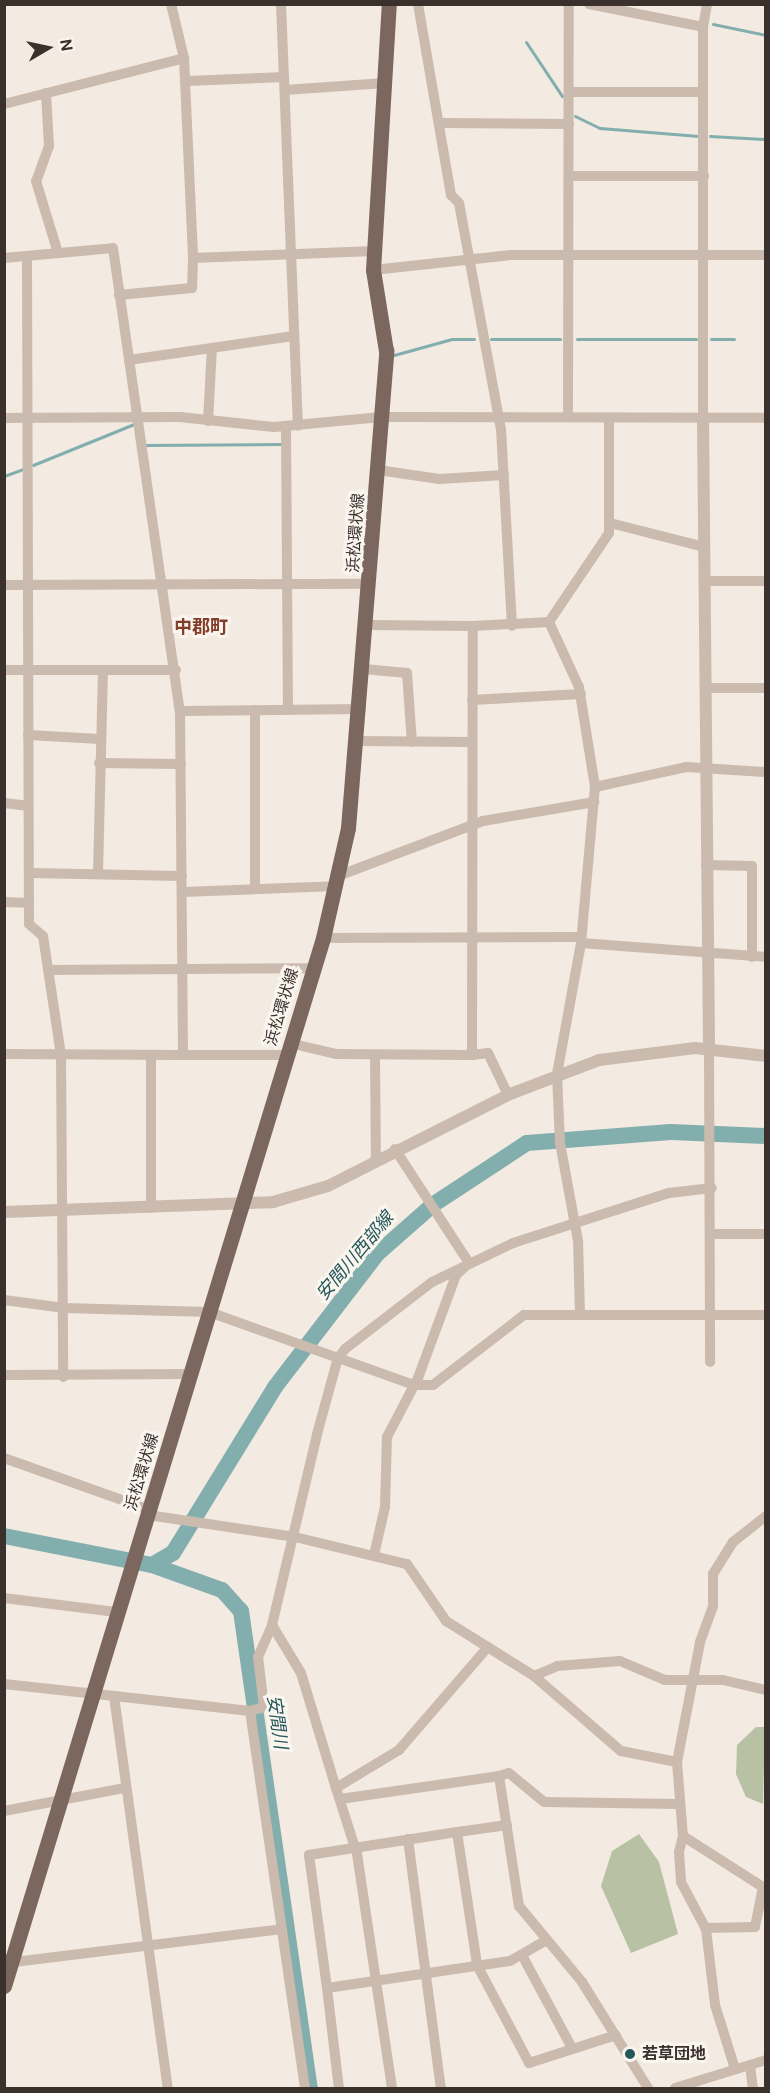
<!DOCTYPE html>
<meta charset="utf-8">
<style>
body{margin:0}
#map{position:relative;width:770px;height:2093px;overflow:hidden;background:#f3eae2;font-family:"DM Sans","Noto Sans JP",sans-serif}
div>[style]{position:absolute}
[style*='--x']{left:calc(var(--x)*1px);top:calc(var(--y)*1px);width:calc(var(--w)*1px);rotate:calc(var(--a)*1deg)}
.green>*{inset:0;background:#b8c1a3}
.stream>*{height:3px;margin:-1.5px;padding:0 1.5px;transform-origin:1.5px;border-radius:1.5px;background:#83aeae}
.river>*{height:16px;margin:-8px;padding:0 8px;transform-origin:8px;border-radius:8px;background:#83aeae}
.minor>*{height:10px;margin:-5px;padding:0 5px;transform-origin:5px;border-radius:5px;background:#cbbaae}
.tertiary>*{height:12px;margin:-6px;padding:0 6px;transform-origin:6px;border-radius:6px;background:#cbbaae}
.primary>*{height:15px;margin:-7.5px;padding:0 7.5px;transform-origin:7.5px;border-radius:7.5px;background:#7b675e}
.dots>*{width:16px;height:16px;translate:-50% -50%;box-sizing:border-box;border:3px solid #faf5ef;border-radius:50%}
span{translate:-50% -50%;white-space:nowrap;text-align:center;line-height:1.15;-webkit-text-stroke:6px #faf5ef;paint-order:stroke}
.street-label{font-size:16px;color:#3a302c}
.poi-label{font-size:16px;color:#3a302c;font-weight:700}
.left{translate:0 -50%;text-align:left}
.neighbourhood-label{font-size:18px;color:#843d2a;font-weight:700}
.water-label{font-size:18px;color:#245759;font-style:italic}
.frame{position:absolute;inset:0;border:6px solid #3a302c;pointer-events:none}
.north{position:absolute;left:18px;top:18px;width:60px;height:60px;-webkit-text-stroke:4px #faf5ef;paint-order:stroke;rotate:81deg;font-size:16px;font-weight:700;line-height:24px;text-align:center;color:#3a302c}
.north::after{content:'';display:block;margin:auto;width:21px;height:27px;background:#3a302c;clip-path:polygon(50% 0,100% 100%,50% 72%,0 100%)}
</style>
<div id="map">
<div class="green">
<div style="clip-path:polygon(756px 1727px,765px 1727px,763px 1804px,746px 1797px,736px 1774px,737px 1745px)"></div>
<div style="clip-path:polygon(639px 1834px,659px 1862px,678px 1934px,631px 1953px,601px 1886px,612px 1851px)"></div>
</div>
<div class="stream">
<div style="--x:713;--y:24;--w:54;--a:11.7"></div>
<div style="--x:526;--y:42;--w:65;--a:56.3"></div>
<div style="--x:575;--y:116;--w:28;--a:26"></div>
<div style="--x:600;--y:128;--w:99;--a:4.6"></div>
<div style="--x:710;--y:136;--w:56;--a:3.1"></div>
<div style="--x:491;--y:339;--w:69;--a:0"></div>
<div style="--x:577;--y:339;--w:119;--a:0"></div>
<div style="--x:711;--y:339;--w:23;--a:0"></div>
<div style="--x:394;--y:355;--w:60;--a:-15.4"></div>
<div style="--x:452;--y:339;--w:22;--a:0"></div>
<div style="--x:146;--y:445;--w:137;--a:-0.4"></div>
<div style="--x:33;--y:465;--w:109;--a:-22.1"></div>
<div style="--x:4;--y:476;--w:20;--a:-20"></div>
</div>
<div class="river">
<div style="--x:4;--y:1536;--w:151;--a:11.1"></div>
<div style="--x:152;--y:1565;--w:74;--a:19.7"></div>
<div style="--x:222;--y:1590;--w:28;--a:48"></div>
<div style="--x:241;--y:1611;--w:482;--a:81.8"></div>
<div style="--x:152;--y:1565;--w:24;--a:-30"></div>
<div style="--x:173;--y:1553;--w:195;--a:-58.4"></div>
<div style="--x:275;--y:1387;--w:168;--a:-52.5"></div>
<div style="--x:377;--y:1254;--w:76;--a:-41.3"></div>
<div style="--x:434;--y:1204;--w:111;--a:-33.3"></div>
<div style="--x:527;--y:1143;--w:144;--a:-4.4"></div>
<div style="--x:671;--y:1132;--w:95;--a:2.4"></div>
</div>
<div class="minor">
<div style="--x:171;--y:4;--w:56;--a:76.5"></div>
<div style="--x:184;--y:58;--w:200;--a:87.4"></div>
<div style="--x:281;--y:4;--w:422;--a:87.7"></div>
<div style="--x:418;--y:4;--w:194;--a:80.2"></div>
<div style="--x:451;--y:195;--w:11;--a:45"></div>
<div style="--x:459;--y:203;--w:230;--a:79.5"></div>
<div style="--x:501;--y:429;--w:197;--a:86.8"></div>
<div style="--x:589;--y:4;--w:116;--a:11.4"></div>
<div style="--x:186;--y:81;--w:98;--a:-2.3"></div>
<div style="--x:285;--y:90;--w:100;--a:-4"></div>
<div style="--x:569;--y:92;--w:134;--a:0"></div>
<div style="--x:46;--y:93;--w:53;--a:86.8"></div>
<div style="--x:49;--y:146;--w:37;--a:110"></div>
<div style="--x:36;--y:181;--w:75;--a:73"></div>
<div style="--x:4;--y:104;--w:186;--a:-14.3"></div>
<div style="--x:441;--y:123;--w:128;--a:0.4"></div>
<div style="--x:569;--y:176;--w:135;--a:0"></div>
<div style="--x:27;--y:257;--w:667;--a:89.83"></div>
<div style="--x:29;--y:924;--w:18;--a:41"></div>
<div style="--x:43;--y:936;--w:120;--a:81.4"></div>
<div style="--x:61;--y:1055;--w:322;--a:89.6"></div>
<div style="--x:4;--y:258;--w:109;--a:-5.2"></div>
<div style="--x:113;--y:248;--w:468;--a:81.8"></div>
<div style="--x:180;--y:711;--w:344;--a:89.5"></div>
<div style="--x:183;--y:1055;--w:103;--a:0"></div>
<div style="--x:373;--y:270;--w:139;--a:-6.2"></div>
<div style="--x:511;--y:255;--w:255;--a:0"></div>
<div style="--x:119;--y:295;--w:73;--a:-5.5"></div>
<div style="--x:192;--y:288;--w:30;--a:-88"></div>
<div style="--x:193;--y:258;--w:181;--a:-2.2"></div>
<div style="--x:129;--y:360;--w:166;--a:-8.3"></div>
<div style="--x:568;--y:417;--w:413;--a:-89.9"></div>
<div style="--x:4;--y:418;--w:176;--a:-0.3"></div>
<div style="--x:180;--y:417;--w:95;--a:6.1"></div>
<div style="--x:274;--y:427;--w:108;--a:-5.3"></div>
<div style="--x:382;--y:417;--w:384;--a:0.1"></div>
<div style="--x:703;--y:419;--w:392;--a:-90"></div>
<div style="--x:703;--y:27;--w:23;--a:-80"></div>
<div style="--x:208;--y:421;--w:73;--a:-86.9"></div>
<div style="--x:286;--y:426;--w:284;--a:89.6"></div>
<div style="--x:378;--y:470;--w:62;--a:8.4"></div>
<div style="--x:439;--y:479;--w:65;--a:-3.5"></div>
<div style="--x:610;--y:523;--w:97;--a:14.3"></div>
<div style="--x:705;--y:581;--w:61;--a:0"></div>
<div style="--x:4;--y:585;--w:366;--a:-0.2"></div>
<div style="--x:368;--y:625;--w:105;--a:0.5"></div>
<div style="--x:364;--y:669;--w:43;--a:5.3"></div>
<div style="--x:407;--y:673;--w:69;--a:85.9"></div>
<div style="--x:4;--y:670;--w:172;--a:0"></div>
<div style="--x:706;--y:688;--w:60;--a:0"></div>
<div style="--x:472;--y:700;--w:109;--a:-3.2"></div>
<div style="--x:255;--y:710;--w:179;--a:90"></div>
<div style="--x:180;--y:711;--w:181;--a:-0.6"></div>
<div style="--x:28;--y:735;--w:72;--a:3.2"></div>
<div style="--x:358;--y:741;--w:114;--a:0.5"></div>
<div style="--x:99;--y:763;--w:82;--a:0.7"></div>
<div style="--x:595;--y:787;--w:93;--a:-12.4"></div>
<div style="--x:686;--y:767;--w:80;--a:3.6"></div>
<div style="--x:4;--y:803;--w:23;--a:7"></div>
<div style="--x:706;--y:865;--w:46;--a:1.2"></div>
<div style="--x:752;--y:866;--w:91;--a:90"></div>
<div style="--x:30;--y:873;--w:152;--a:1.1"></div>
<div style="--x:98;--y:874;--w:203;--a:-88.6"></div>
<div style="--x:338;--y:876;--w:155;--a:-20.8"></div>
<div style="--x:483;--y:821;--w:113;--a:-9.7"></div>
<div style="--x:182;--y:892;--w:153;--a:-2.2"></div>
<div style="--x:4;--y:902;--w:25;--a:2"></div>
<div style="--x:323;--y:938;--w:257;--a:-0.2"></div>
<div style="--x:581;--y:943;--w:186;--a:4.3"></div>
<div style="--x:48;--y:970;--w:265;--a:-0.4"></div>
<div style="--x:289;--y:1043;--w:48;--a:13.2"></div>
<div style="--x:336;--y:1054;--w:136;--a:0.4"></div>
<div style="--x:472;--y:1055;--w:429;--a:-89.9"></div>
<div style="--x:473;--y:626;--w:76;--a:-3"></div>
<div style="--x:709;--y:1049;--w:313;--a:89.8"></div>
<div style="--x:4;--y:1054;--w:179;--a:0.3"></div>
<div style="--x:375;--y:1055;--w:106;--a:89.5"></div>
<div style="--x:472;--y:1055;--w:16;--a:-7"></div>
<div style="--x:488;--y:1053;--w:47;--a:64.5"></div>
<div style="--x:151;--y:1208;--w:152;--a:-90"></div>
<div style="--x:711;--y:1234;--w:55;--a:0"></div>
<div style="--x:4;--y:1300;--w:61;--a:7.6"></div>
<div style="--x:64;--y:1308;--w:145;--a:1.6"></div>
<div style="--x:209;--y:1312;--w:218;--a:19.6"></div>
<div style="--x:414;--y:1385;--w:19;--a:0"></div>
<div style="--x:433;--y:1385;--w:115;--a:-37.6"></div>
<div style="--x:524;--y:1315;--w:56;--a:0"></div>
<div style="--x:580;--y:1315;--w:74;--a:-91.5"></div>
<div style="--x:578;--y:1241;--w:100;--a:-100.4"></div>
<div style="--x:560;--y:1143;--w:69;--a:-92.5"></div>
<div style="--x:557;--y:1074;--w:133;--a:-79.6"></div>
<div style="--x:581;--y:943;--w:157;--a:-84.9"></div>
<div style="--x:595;--y:787;--w:101;--a:-99.1"></div>
<div style="--x:579;--y:687;--w:72;--a:-114.8"></div>
<div style="--x:549;--y:622;--w:107;--a:-56"></div>
<div style="--x:609;--y:533;--w:115;--a:-90"></div>
<div style="--x:580;--y:1315;--w:186;--a:0"></div>
<div style="--x:4;--y:1375;--w:187;--a:-0.3"></div>
<div style="--x:4;--y:1458;--w:155;--a:19.6"></div>
<div style="--x:148;--y:1515;--w:149;--a:8.5"></div>
<div style="--x:295;--y:1537;--w:115;--a:13.6"></div>
<div style="--x:407;--y:1564;--w:69;--a:55.6"></div>
<div style="--x:446;--y:1621;--w:104;--a:32"></div>
<div style="--x:534;--y:1676;--w:115;--a:40.8"></div>
<div style="--x:621;--y:1751;--w:57;--a:11.1"></div>
<div style="--x:677;--y:1762;--w:74;--a:85.4"></div>
<div style="--x:683;--y:1836;--w:98;--a:32.6"></div>
<div style="--x:374;--y:1555;--w:49;--a:-77.1"></div>
<div style="--x:385;--y:1507;--w:70;--a:-88.4"></div>
<div style="--x:387;--y:1437;--w:67;--a:-62.3"></div>
<div style="--x:418;--y:1378;--w:110;--a:-69.7"></div>
<div style="--x:456;--y:1275;--w:18;--a:-43"></div>
<div style="--x:469;--y:1263;--w:136;--a:-123"></div>
<div style="--x:4;--y:1598;--w:113;--a:7.1"></div>
<div style="--x:272;--y:1625;--w:56;--a:58.9"></div>
<div style="--x:301;--y:1673;--w:120;--a:73.1"></div>
<div style="--x:534;--y:1676;--w:25;--a:-23"></div>
<div style="--x:557;--y:1666;--w:63;--a:-4.5"></div>
<div style="--x:620;--y:1661;--w:49;--a:22.9"></div>
<div style="--x:665;--y:1680;--w:58;--a:0"></div>
<div style="--x:723;--y:1680;--w:44;--a:13.1"></div>
<div style="--x:4;--y:1684;--w:111;--a:6.2"></div>
<div style="--x:114;--y:1696;--w:396;--a:82.2"></div>
<div style="--x:114;--y:1696;--w:137;--a:6.3"></div>
<div style="--x:250;--y:1711;--w:15;--a:-16"></div>
<div style="--x:264;--y:1707;--w:50;--a:-96.8"></div>
<div style="--x:258;--y:1657;--w:35;--a:-66"></div>
<div style="--x:272;--y:1625;--w:196;--a:-76.7"></div>
<div style="--x:317;--y:1434;--w:79;--a:-74.6"></div>
<div style="--x:338;--y:1358;--w:11;--a:-52"></div>
<div style="--x:345;--y:1349;--w:110;--a:-37.6"></div>
<div style="--x:432;--y:1282;--w:90;--a:-25.7"></div>
<div style="--x:513;--y:1243;--w:164;--a:-17.8"></div>
<div style="--x:669;--y:1193;--w:43;--a:-6.6"></div>
<div style="--x:250;--y:1711;--w:381;--a:81.7"></div>
<div style="--x:677;--y:1762;--w:122;--a:-79.1"></div>
<div style="--x:700;--y:1642;--w:38;--a:-70"></div>
<div style="--x:713;--y:1606;--w:32;--a:-90"></div>
<div style="--x:713;--y:1574;--w:38;--a:-58"></div>
<div style="--x:733;--y:1542;--w:42;--a:-38.2"></div>
<div style="--x:499;--y:1776;--w:10;--a:-17"></div>
<div style="--x:509;--y:1773;--w:45;--a:39.6"></div>
<div style="--x:544;--y:1802;--w:134;--a:0.9"></div>
<div style="--x:340;--y:1799;--w:161;--a:-8.2"></div>
<div style="--x:499;--y:1776;--w:132;--a:81.3"></div>
<div style="--x:519;--y:1906;--w:99;--a:50.3"></div>
<div style="--x:582;--y:1982;--w:125;--a:58.1"></div>
<div style="--x:4;--y:1811;--w:123;--a:-10.8"></div>
<div style="--x:507;--y:1825;--w:50;--a:172"></div>
<div style="--x:457;--y:1832;--w:134;--a:81.4"></div>
<div style="--x:477;--y:1965;--w:111;--a:62"></div>
<div style="--x:529;--y:2063;--w:91;--a:-17.8"></div>
<div style="--x:457;--y:1832;--w:150;--a:171.2"></div>
<div style="--x:309;--y:1855;--w:134;--a:82.3"></div>
<div style="--x:327;--y:1988;--w:185;--a:-8.4"></div>
<div style="--x:510;--y:1961;--w:40;--a:-29.7"></div>
<div style="--x:683;--y:1836;--w:16;--a:104"></div>
<div style="--x:679;--y:1852;--w:30;--a:86"></div>
<div style="--x:681;--y:1882;--w:53;--a:62"></div>
<div style="--x:706;--y:1929;--w:77;--a:83.2"></div>
<div style="--x:715;--y:2005;--w:67;--a:72.6"></div>
<div style="--x:408;--y:1839;--w:251;--a:82.5"></div>
<div style="--x:705;--y:1928;--w:50;--a:-1.1"></div>
<div style="--x:755;--y:1927;--w:41;--a:-78.7"></div>
<div style="--x:523;--y:1957;--w:103;--a:61.7"></div>
<div style="--x:6;--y:1963;--w:278;--a:-7"></div>
<div style="--x:327;--y:1988;--w:101;--a:83.2"></div>
<div style="--x:750;--y:2065;--w:23;--a:83"></div>
<div style="--x:392;--y:2088;--w:237;--a:-98.5"></div>
<div style="--x:357;--y:1854;--w:69;--a:-107.7"></div>
<div style="--x:336;--y:1788;--w:74;--a:-31.1"></div>
<div style="--x:399;--y:1750;--w:136;--a:-49.2"></div>
<div style="--x:675;--y:2088;--w:95;--a:-17.1"></div>
</div>
<div class="tertiary">
<div style="--x:703;--y:419;--w:630;--a:89.45"></div>
<div style="--x:4;--y:1212;--w:269;--a:-2.1"></div>
<div style="--x:273;--y:1202;--w:57;--a:-16.2"></div>
<div style="--x:328;--y:1186;--w:202;--a:-26.8"></div>
<div style="--x:508;--y:1095;--w:97;--a:-21"></div>
<div style="--x:599;--y:1060;--w:97;--a:-7.1"></div>
<div style="--x:695;--y:1048;--w:71;--a:6.4"></div>
</div>
<div class="primary">
<div style="--x:4;--y:1986;--w:1095;--a:-73.07"></div>
<div style="--x:323;--y:938;--w:113;--a:-77.2"></div>
<div style="--x:348;--y:828;--w:479;--a:-85.4"></div>
<div style="--x:386;--y:351;--w:82;--a:-99.1"></div>
<div style="--x:373;--y:270;--w:266;--a:-86.6"></div>
</div>
<div class="dots">
<div style="left:630px;top:2054px;background:#245759"></div>
</div>
<div class="street-label">
<span style="left:356px;top:533px;rotate:-86deg">浜松環状線</span>
<span style="left:282px;top:1007px;rotate:-73deg">浜松環状線</span>
<span style="left:142px;top:1472px;rotate:-73deg">浜松環状線</span>
</div>
<div class="poi-label">
<span class="left" style="left:642px;top:2054px">若草団地</span>
</div>
<div class="neighbourhood-label">
<span style="left:201px;top:627px">中郡町</span>
</div>
<div class="water-label">
<span style="left:355px;top:1256px;rotate:-50deg">安間川西部線</span>
<span style="left:277px;top:1722px;rotate:82deg">安間川</span>
</div>
<div class="frame"></div>
<div class="north">N</div>
</div>
